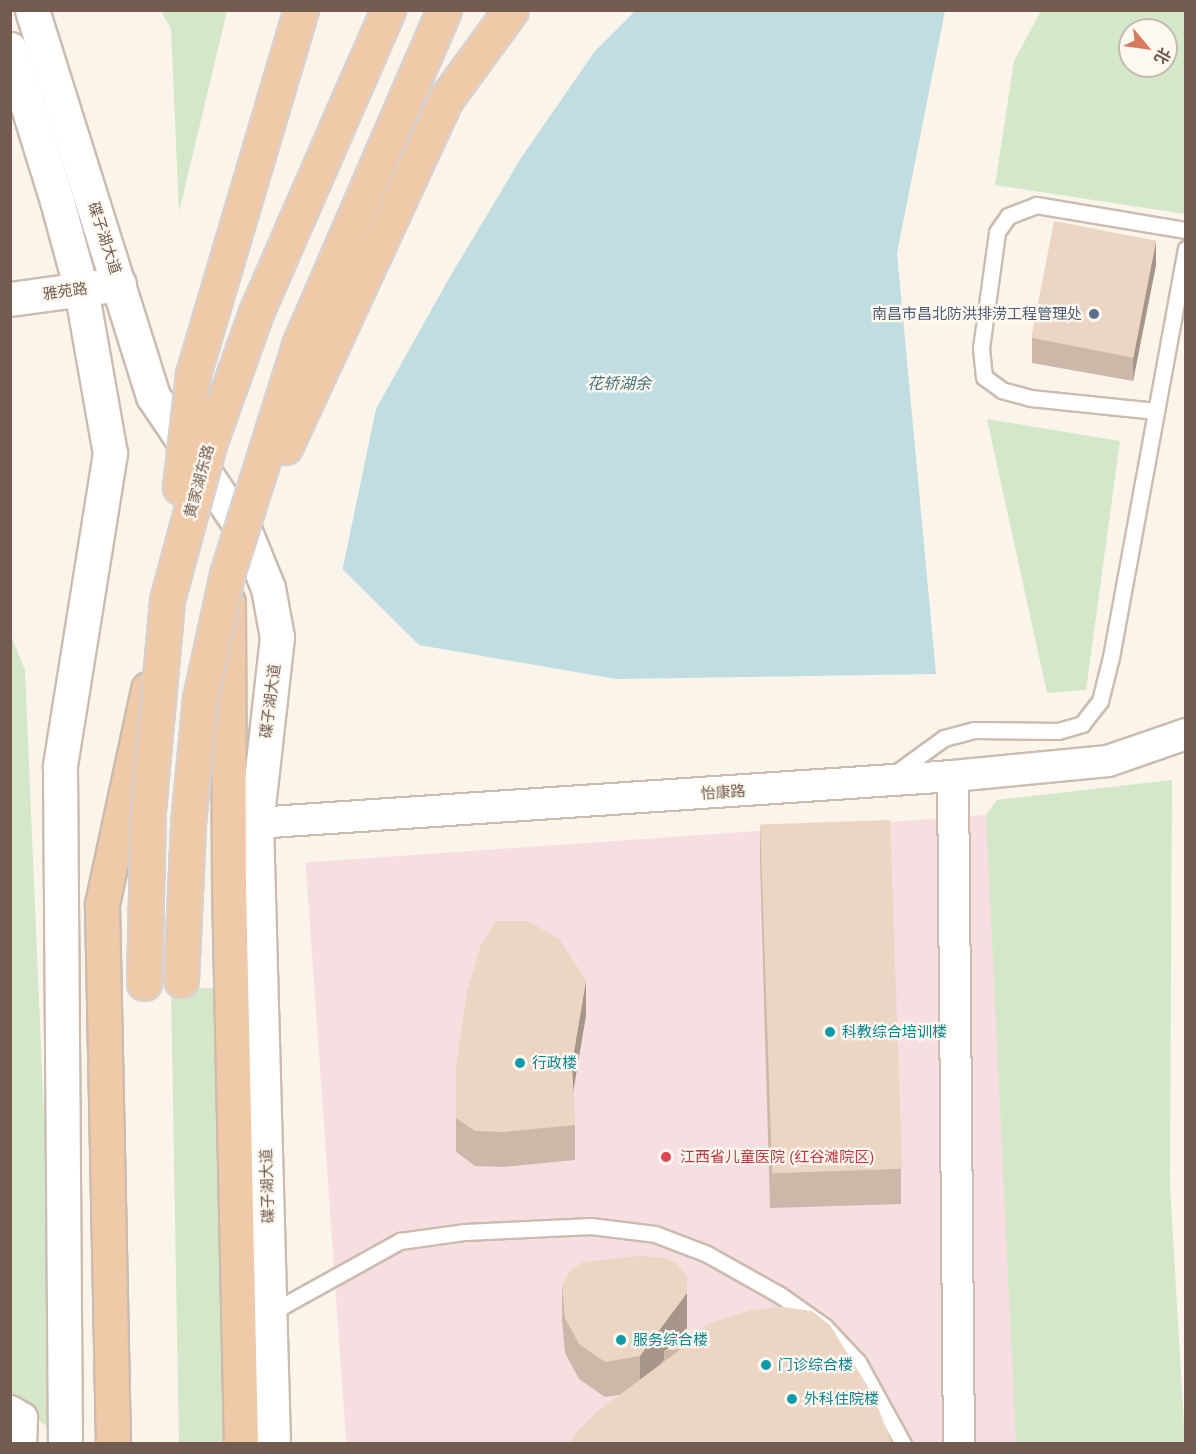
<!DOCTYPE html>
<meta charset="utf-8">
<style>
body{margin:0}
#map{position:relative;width:1196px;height:1454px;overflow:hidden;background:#faf4ea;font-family:Arial,"Noto Sans SC",sans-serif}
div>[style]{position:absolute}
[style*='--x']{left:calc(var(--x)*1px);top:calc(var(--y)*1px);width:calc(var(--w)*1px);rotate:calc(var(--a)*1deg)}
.medical>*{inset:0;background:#f7dee1;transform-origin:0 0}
.green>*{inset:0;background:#d5e7c9;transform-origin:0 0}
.water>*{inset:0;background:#c0dde2}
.pier>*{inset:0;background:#faf4ea}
.roads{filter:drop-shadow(2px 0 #ccbcb0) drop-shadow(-2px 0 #ccbcb0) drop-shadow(0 2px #ccbcb0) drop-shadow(0 -2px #ccbcb0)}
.service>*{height:15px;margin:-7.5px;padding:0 7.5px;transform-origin:7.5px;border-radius:7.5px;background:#fff}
.minor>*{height:30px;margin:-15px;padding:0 15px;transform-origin:15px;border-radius:15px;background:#fff}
.tertiary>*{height:33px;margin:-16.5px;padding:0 16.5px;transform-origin:16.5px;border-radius:16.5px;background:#fff}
.secondary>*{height:33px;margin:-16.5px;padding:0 16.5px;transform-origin:16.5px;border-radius:16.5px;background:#fff}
.trunk>*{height:33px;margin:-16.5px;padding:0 16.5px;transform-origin:16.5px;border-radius:16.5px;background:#f0c9a8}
.bridges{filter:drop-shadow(2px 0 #d8d1ce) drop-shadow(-2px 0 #d8d1ce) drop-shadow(0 2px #d8d1ce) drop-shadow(0 -2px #d8d1ce)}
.trunk-bridge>*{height:33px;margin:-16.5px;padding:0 16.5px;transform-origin:16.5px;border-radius:16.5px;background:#f0c9a8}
.wall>*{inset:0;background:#ccb7a9}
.shaded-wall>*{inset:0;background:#a69589}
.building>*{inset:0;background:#edd5c4;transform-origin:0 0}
.dots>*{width:16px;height:16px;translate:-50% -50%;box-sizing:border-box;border:3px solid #fdf8f0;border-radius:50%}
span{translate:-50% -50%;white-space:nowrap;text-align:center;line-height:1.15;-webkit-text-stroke:4.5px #fdf8f0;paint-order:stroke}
.street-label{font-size:15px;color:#735c4f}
.service-label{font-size:15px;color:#4e5e75}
.right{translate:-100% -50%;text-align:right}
.culture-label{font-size:15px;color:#0d838f}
.left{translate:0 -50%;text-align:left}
.health-label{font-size:15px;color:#be3a42}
.water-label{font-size:16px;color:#48737d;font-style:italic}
.frame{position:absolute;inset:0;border:12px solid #735c4f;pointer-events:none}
.north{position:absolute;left:1118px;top:18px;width:60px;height:60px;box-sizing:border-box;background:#fdf8f0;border:2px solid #c6bab0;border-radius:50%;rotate:119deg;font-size:16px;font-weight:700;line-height:24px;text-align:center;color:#735c4f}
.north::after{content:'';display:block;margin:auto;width:21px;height:27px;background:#d7795c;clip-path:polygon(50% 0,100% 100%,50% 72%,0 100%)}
</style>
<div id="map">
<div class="medical">
<div style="left:986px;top:815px;width:630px;height:682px;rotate:86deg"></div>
</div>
<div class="green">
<div style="clip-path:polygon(161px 11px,227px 11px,179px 212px,171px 29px)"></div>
<div style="clip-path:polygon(evenodd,1041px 11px,1185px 11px,1185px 214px,995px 185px,1014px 61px,1041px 11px,1130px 30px,1166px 30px,1166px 66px,1130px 66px,1130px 30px)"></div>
<div style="clip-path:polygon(987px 419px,1120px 441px,1086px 690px,1047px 693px)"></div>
<div style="clip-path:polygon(11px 636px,25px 670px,49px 1237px,47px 1426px,11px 1405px)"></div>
<div style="clip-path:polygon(1172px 780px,1170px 1185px,1185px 1443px,1016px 1443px,986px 815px,997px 800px)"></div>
<div style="left:220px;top:988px;width:455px;height:49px;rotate:89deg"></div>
</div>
<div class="water">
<div style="clip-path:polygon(391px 11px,945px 11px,897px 253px,936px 674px,616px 679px,419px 645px,299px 526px)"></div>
</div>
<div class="pier">
<div style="clip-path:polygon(388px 10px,635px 11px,595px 51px,521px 158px,448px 280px,376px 409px,342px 572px,296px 526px)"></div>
</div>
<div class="roads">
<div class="service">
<div style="--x:1156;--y:411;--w:126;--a:-174.1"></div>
<div style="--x:1031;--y:398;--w:30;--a:-165"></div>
<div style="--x:1002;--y:390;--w:22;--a:-144"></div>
<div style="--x:984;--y:377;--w:29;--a:-96"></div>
<div style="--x:981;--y:348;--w:117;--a:-82.1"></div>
<div style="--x:997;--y:232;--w:19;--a:-55"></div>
<div style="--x:1008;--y:216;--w:30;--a:-21"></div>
<div style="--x:1036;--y:205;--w:152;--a:9.5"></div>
<div style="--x:893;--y:775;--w:63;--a:-36"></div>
<div style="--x:944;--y:738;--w:31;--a:-15"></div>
<div style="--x:974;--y:730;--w:84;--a:0.7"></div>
<div style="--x:1058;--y:731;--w:25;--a:-16"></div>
<div style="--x:1082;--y:724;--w:29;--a:-52"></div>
<div style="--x:1100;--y:701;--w:45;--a:-76"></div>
<div style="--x:1111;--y:657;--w:415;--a:-79.6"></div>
<div style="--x:270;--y:1313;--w:149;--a:-29"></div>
<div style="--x:400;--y:1241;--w:66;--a:-7.9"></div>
<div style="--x:465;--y:1232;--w:126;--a:-2.7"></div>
<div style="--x:591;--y:1226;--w:64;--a:7.1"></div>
<div style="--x:655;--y:1234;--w:56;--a:21"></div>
<div style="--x:707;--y:1254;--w:84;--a:29.3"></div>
<div style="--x:780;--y:1295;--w:54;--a:35.2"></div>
<div style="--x:824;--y:1326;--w:50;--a:46.6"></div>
<div style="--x:858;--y:1362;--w:94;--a:61.2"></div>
</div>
<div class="minor">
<div style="--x:953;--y:776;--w:668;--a:89.49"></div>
<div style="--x:256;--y:823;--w:699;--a:-3.86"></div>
<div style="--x:953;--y:776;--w:156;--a:-5.5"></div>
<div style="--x:1108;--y:761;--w:83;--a:-19.1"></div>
<div style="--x:10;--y:1411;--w:14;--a:30"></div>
<div style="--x:22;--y:1418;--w:26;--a:92"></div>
</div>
<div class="tertiary">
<div style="--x:10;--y:299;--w:110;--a:-7.8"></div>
</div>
<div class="secondary">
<div style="--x:32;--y:10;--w:405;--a:72.6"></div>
<div style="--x:153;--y:396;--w:166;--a:56"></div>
<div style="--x:246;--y:534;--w:58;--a:67.8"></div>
<div style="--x:268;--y:588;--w:50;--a:79.6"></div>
<div style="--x:277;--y:637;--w:187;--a:96.4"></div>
<div style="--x:256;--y:823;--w:621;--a:88.43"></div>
<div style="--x:10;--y:49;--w:159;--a:72.8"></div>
<div style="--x:57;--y:201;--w:91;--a:74.7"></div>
<div style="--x:81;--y:289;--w:167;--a:80"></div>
<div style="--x:110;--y:453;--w:317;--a:99.1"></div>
<div style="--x:60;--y:766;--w:678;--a:89.58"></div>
</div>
<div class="trunk">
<div style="--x:228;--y:602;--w:284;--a:89.8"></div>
<div style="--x:229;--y:886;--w:558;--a:88.77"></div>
<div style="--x:113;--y:1444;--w:540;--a:-91.17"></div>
<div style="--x:102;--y:904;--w:220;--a:-77.9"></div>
</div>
</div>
<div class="bridges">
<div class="trunk-bridge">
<div style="--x:285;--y:447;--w:383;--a:-65.2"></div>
<div style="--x:446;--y:99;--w:110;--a:-53.9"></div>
<div style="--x:180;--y:487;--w:114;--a:-83.4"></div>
<div style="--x:193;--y:374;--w:380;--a:-73.5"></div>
<div style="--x:181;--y:980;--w:157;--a:-87.4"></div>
<div style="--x:188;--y:823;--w:126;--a:-84.5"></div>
<div style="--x:200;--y:698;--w:127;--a:-77.7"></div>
<div style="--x:227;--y:574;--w:240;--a:-72.5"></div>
<div style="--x:299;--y:345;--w:365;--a:-66.6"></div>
<div style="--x:144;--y:983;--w:173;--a:-88.7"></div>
<div style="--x:148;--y:810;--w:211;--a:-84.8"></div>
<div style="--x:167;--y:600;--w:162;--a:-74.9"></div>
<div style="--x:209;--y:444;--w:142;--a:-70.3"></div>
<div style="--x:257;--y:310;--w:327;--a:-66.4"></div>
</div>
</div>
<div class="wall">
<div style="clip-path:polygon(1156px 265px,1133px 381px,1032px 363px,1032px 338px)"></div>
<div style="clip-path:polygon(760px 825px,901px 1169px,901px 1204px,770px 1208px,760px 860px)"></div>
<div style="clip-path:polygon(586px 1015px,573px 1091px,575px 1125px,575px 1160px,504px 1167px,475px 1166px,456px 1152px,456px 1067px)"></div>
<div style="clip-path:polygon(687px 1276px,687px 1328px,674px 1345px,892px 1443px,619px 1395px,605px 1397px,579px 1379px,565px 1353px,562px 1320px,562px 1285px)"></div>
</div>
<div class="shaded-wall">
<div style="clip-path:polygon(1156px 240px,1156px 265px,1133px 381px,1133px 357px)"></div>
<div style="clip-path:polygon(586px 980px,586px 1015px,572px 1099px,572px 1064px)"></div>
<div style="clip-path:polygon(687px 1293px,687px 1328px,670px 1351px,664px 1351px,664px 1359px,640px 1391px,640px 1356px)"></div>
</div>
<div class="building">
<div style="left:1054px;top:221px;width:104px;height:119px;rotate:11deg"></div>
<div style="left:890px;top:820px;width:349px;height:130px;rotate:88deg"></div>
<div style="clip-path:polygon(496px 921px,528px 921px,559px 939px,586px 980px,572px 1064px,575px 1125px,504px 1132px,475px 1131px,456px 1118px,456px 1067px,467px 992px,481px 945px)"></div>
<div style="clip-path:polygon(640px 1256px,666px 1258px,677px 1264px,687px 1276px,687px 1293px,640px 1356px,605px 1362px,579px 1344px,565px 1318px,562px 1285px,570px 1271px,583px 1262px)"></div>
<div style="clip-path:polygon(783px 1307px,812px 1311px,830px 1325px,873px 1395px,892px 1443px,569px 1443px,576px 1433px,598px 1411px,681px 1349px,664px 1351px,711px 1323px,751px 1310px)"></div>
</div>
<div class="dots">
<div style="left:1094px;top:314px;background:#5c6f8a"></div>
<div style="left:830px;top:1032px;background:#0f9aa8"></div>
<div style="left:520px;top:1063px;background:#0f9aa8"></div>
<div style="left:666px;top:1157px;background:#e0444e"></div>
<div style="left:621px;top:1340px;background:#0f9aa8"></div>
<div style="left:766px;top:1365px;background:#0f9aa8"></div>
<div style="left:792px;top:1399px;background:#0f9aa8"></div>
</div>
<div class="street-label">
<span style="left:105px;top:238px;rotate:72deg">碟子湖大道</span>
<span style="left:65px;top:291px;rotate:-8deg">雅苑路</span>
<span style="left:199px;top:481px;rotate:-75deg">黄家湖东路</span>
<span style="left:270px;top:701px;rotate:-83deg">碟子湖大道</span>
<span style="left:723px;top:792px;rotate:-4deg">怡康路</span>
<span style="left:267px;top:1186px;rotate:-92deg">碟子湖大道</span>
</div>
<div class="service-label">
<span class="right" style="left:1082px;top:314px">南昌市昌北防洪排涝工程管理处</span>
</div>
<div class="culture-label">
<span class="left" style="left:842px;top:1032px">科教综合培训楼</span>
<span class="left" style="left:532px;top:1063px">行政楼</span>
<span class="left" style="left:633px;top:1340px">服务综合楼</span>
<span class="left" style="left:778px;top:1365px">门诊综合楼</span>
<span class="left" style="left:804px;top:1399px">外科住院楼</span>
</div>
<div class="health-label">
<span class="left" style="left:680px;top:1157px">江西省儿童医院 (红谷滩院区)</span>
</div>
<div class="water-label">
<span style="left:619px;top:384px">花轿湖余</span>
</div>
<div class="frame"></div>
<div class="north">北</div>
</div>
